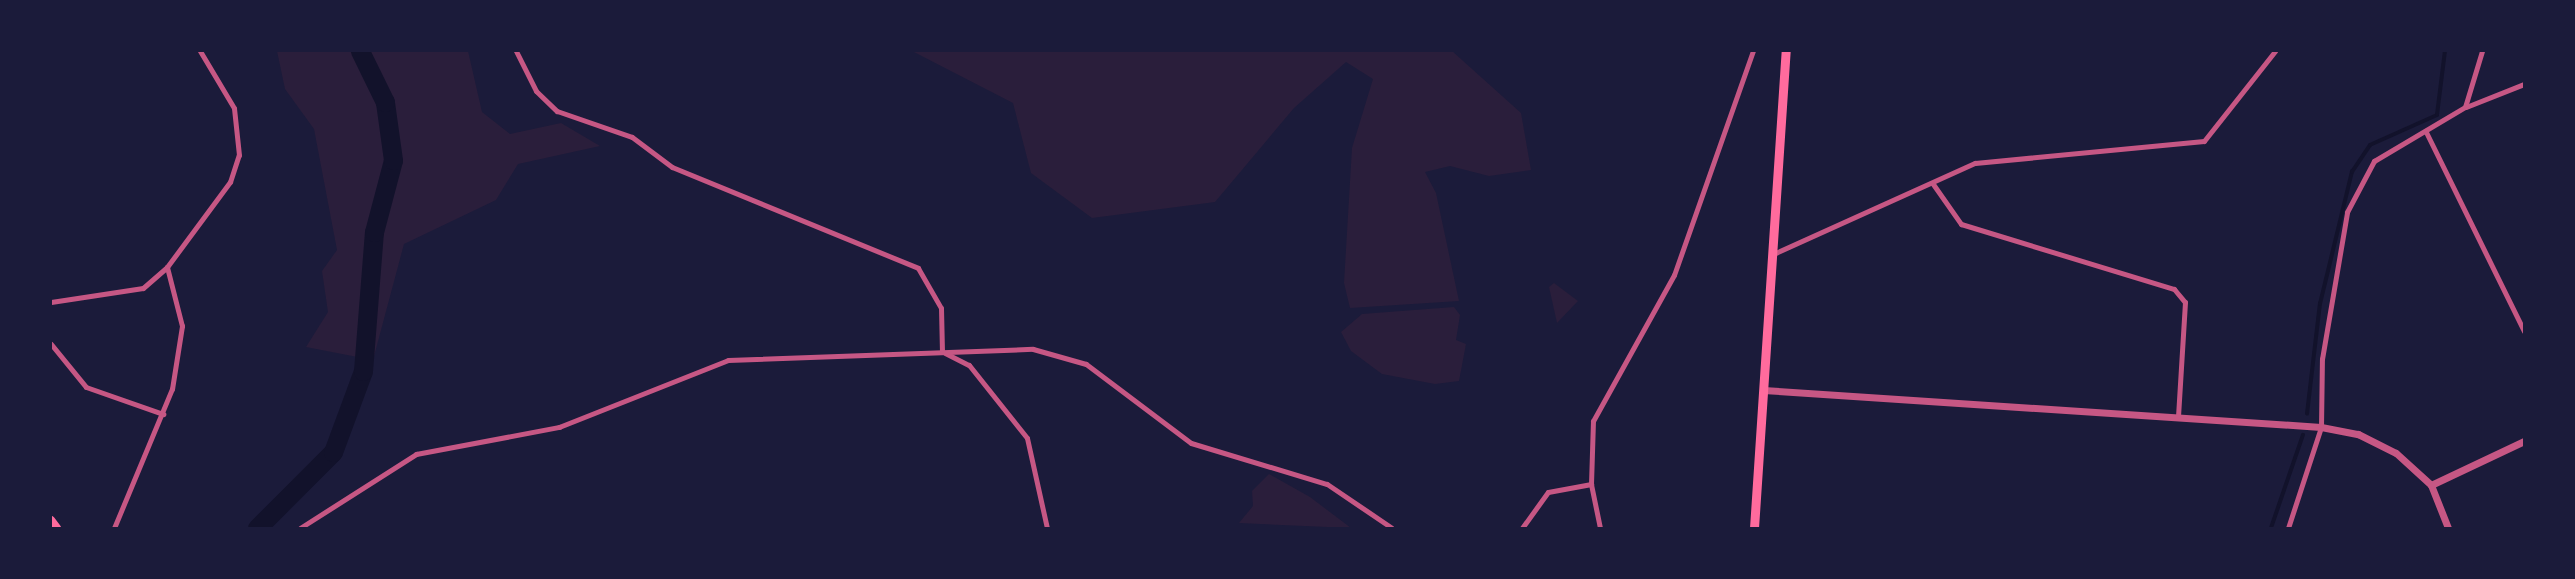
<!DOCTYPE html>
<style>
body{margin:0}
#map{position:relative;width:2575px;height:579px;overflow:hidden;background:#1b1b3a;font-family:Quicksand,sans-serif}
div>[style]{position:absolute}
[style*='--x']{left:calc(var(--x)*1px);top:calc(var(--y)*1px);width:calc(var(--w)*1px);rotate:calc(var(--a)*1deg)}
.green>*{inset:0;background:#2a1e3b}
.stream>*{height:3.5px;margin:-1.75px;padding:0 1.75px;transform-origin:1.75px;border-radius:1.75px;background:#12122b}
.river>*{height:19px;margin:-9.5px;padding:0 9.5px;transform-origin:9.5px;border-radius:9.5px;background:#12122b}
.minor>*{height:5px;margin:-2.5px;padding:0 2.5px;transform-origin:2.5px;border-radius:2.5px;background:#c65784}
.tertiary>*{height:7px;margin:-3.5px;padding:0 3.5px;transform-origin:3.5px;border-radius:3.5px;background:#c65784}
.secondary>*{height:8px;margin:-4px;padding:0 4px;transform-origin:4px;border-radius:4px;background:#ff6b9d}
.trunk>*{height:9px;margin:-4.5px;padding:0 4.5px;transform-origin:4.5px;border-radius:4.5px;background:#ff6b9d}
span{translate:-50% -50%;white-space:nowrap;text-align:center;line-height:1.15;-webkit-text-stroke:5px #1b1b3a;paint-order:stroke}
.frame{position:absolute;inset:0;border:52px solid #1b1b3a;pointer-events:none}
</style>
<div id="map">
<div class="green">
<div style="clip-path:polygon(277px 51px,468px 51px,482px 112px,510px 134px,561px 123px,600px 146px,518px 164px,496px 200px,404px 244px,373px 360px,306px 347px,328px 312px,322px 271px,337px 250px,314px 129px,285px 89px)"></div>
<div style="clip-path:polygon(912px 51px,1452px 51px,1521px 113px,1531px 170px,1489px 176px,1450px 166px,1425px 172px,1436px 193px,1459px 301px,1350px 308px,1344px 283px,1352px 148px,1373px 79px,1346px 62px,1294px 108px,1215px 202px,1092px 218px,1031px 173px,1013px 103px)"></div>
<div style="clip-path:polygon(1554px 283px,1578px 301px,1557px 323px,1549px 287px)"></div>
<div style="clip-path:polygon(1454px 307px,1460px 315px,1456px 340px,1466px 344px,1459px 381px,1435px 384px,1382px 374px,1351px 351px,1341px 332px,1362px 314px)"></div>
<div style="clip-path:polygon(1269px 474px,1310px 497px,1351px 528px,1239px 523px,1253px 506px,1252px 491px)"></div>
</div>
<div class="stream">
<div style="--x:2307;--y:414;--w:111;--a:-83.3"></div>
<div style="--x:2320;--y:304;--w:136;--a:-76.4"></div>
<div style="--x:2352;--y:172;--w:32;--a:-56"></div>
<div style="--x:2370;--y:145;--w:73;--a:-24.1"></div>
<div style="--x:2437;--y:115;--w:64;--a:-82.9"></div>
<div style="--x:2271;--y:528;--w:98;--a:-71"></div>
</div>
<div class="river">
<div style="--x:257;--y:528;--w:107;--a:-45"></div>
<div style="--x:333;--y:452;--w:86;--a:-69.7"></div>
<div style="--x:363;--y:371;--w:139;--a:-85.5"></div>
<div style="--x:374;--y:232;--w:74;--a:-75.2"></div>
<div style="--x:393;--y:160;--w:59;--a:-97.9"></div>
<div style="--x:385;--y:102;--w:57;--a:-116.1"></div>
</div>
<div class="minor">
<div style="--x:516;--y:51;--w:45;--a:63.4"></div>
<div style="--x:536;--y:91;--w:29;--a:44"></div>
<div style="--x:557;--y:111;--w:79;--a:19.1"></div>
<div style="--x:632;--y:137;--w:50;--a:36.9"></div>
<div style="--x:672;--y:167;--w:266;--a:22.3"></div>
<div style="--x:918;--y:268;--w:46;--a:60.1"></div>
<div style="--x:941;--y:308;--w:44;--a:88.7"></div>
<div style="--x:2466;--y:107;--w:62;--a:-21.6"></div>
<div style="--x:2426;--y:132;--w:222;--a:63.8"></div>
<div style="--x:1933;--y:184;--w:49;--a:55"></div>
<div style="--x:1961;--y:224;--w:223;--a:17"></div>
<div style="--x:2174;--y:289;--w:17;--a:50"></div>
<div style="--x:2185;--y:302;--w:113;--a:93.5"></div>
<div style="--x:1771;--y:255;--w:224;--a:-24.3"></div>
<div style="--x:1975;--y:163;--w:230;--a:-5.5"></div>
<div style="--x:2204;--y:141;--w:115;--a:-51.7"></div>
<div style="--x:51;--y:302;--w:93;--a:-8.7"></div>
<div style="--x:143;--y:288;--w:32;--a:-41"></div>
<div style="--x:167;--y:267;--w:106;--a:-53.5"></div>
<div style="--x:230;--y:182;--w:28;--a:-72"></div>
<div style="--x:239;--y:155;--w:47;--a:-96.1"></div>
<div style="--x:234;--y:108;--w:66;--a:-120.8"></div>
<div style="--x:51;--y:344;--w:55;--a:50.9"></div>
<div style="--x:86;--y:387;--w:82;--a:19.3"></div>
<div style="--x:945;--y:353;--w:27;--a:27"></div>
<div style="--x:969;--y:365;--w:93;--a:51.5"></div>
<div style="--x:1027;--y:438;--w:92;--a:77.5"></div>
<div style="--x:114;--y:528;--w:151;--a:-67.4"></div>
<div style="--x:172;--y:389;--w:64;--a:-81"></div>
<div style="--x:182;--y:326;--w:61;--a:-104.3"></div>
<div style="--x:300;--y:528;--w:138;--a:-32.5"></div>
<div style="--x:416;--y:454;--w:146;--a:-10.7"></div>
<div style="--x:559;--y:427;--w:182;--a:-21.6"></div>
<div style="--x:728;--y:360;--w:305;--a:-2.1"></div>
<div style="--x:1033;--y:349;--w:55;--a:15.8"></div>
<div style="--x:1086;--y:364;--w:131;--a:37"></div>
<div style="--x:1191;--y:443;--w:142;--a:16.8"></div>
<div style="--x:1327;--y:484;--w:78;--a:34.1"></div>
<div style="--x:1522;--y:528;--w:44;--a:-54.2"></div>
<div style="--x:1548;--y:492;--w:44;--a:-10.5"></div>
<div style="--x:1600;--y:528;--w:45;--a:-101.6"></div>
<div style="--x:1591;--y:484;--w:63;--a:-88.2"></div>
<div style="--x:1593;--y:421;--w:167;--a:-61"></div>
<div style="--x:1674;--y:275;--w:238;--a:-70.6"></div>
<div style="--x:2288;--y:528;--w:106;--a:-71.9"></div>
<div style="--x:2321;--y:427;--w:68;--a:-89.2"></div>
<div style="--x:2322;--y:359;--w:149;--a:-80.3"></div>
<div style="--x:2347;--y:212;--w:58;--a:-62.1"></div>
<div style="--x:2374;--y:161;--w:106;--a:-30.7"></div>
<div style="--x:2465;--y:107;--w:59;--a:-73.1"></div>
</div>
<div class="tertiary">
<div style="--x:1763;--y:390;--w:559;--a:3.79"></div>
<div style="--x:2321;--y:427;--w:38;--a:11"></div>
<div style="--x:2358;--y:434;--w:42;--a:26.6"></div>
<div style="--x:2396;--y:453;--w:47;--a:42.4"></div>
<div style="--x:2431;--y:485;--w:46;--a:68.4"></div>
<div style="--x:2431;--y:485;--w:103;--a:-25.3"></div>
</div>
<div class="secondary">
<div style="--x:51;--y:520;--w:10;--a:53"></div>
</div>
<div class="trunk">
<div style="--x:1754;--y:528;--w:478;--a:-86.2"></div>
</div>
<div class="frame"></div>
</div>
